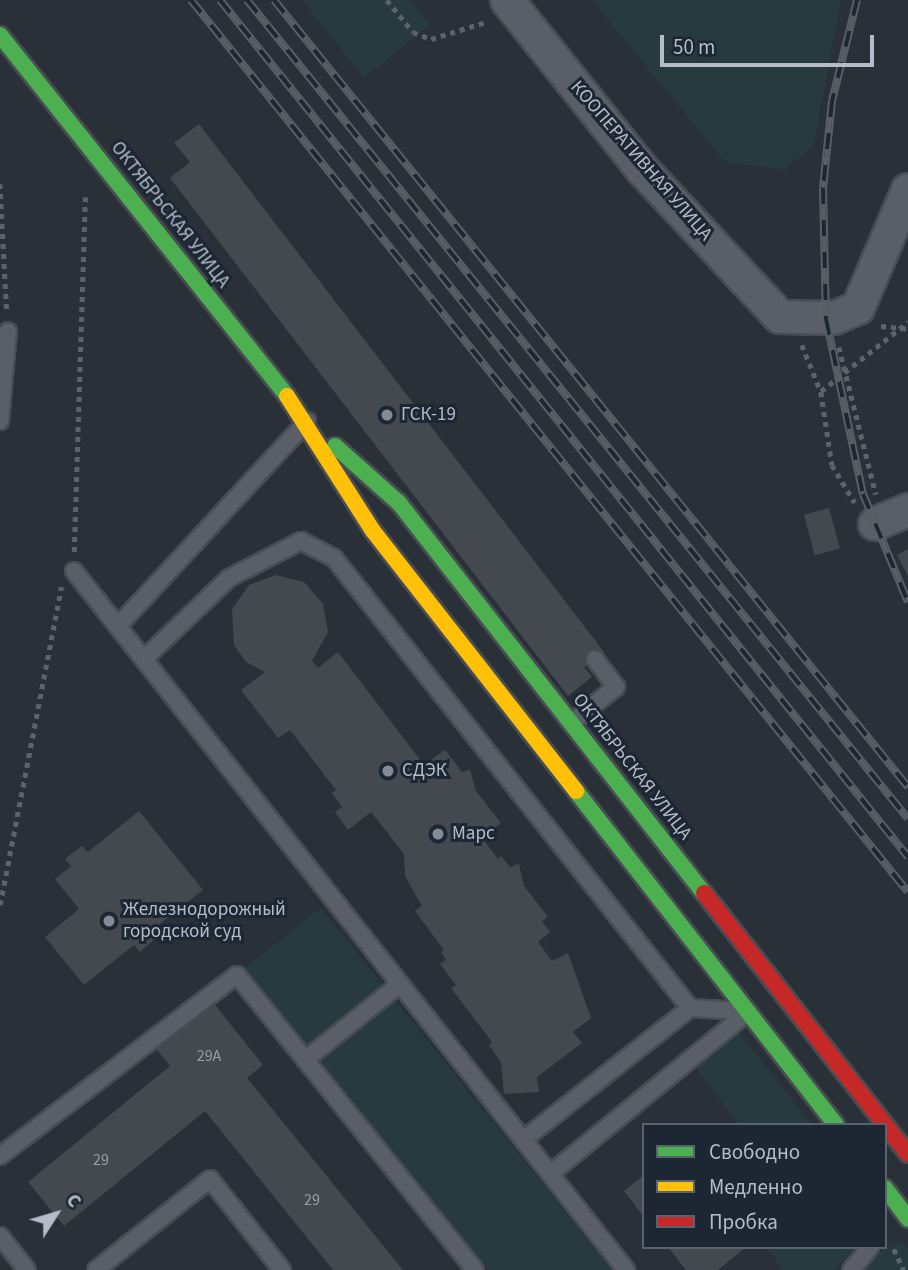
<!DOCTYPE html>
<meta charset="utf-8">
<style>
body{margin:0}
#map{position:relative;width:908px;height:1270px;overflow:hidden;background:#2a3038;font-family:"Source Sans 3",sans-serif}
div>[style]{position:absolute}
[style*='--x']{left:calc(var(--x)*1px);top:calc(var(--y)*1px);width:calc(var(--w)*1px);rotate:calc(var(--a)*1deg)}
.green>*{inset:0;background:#273a3e}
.building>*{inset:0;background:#444950;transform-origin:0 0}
.path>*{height:4.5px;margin-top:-2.25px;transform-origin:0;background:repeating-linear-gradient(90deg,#5d636a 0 5px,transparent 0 10px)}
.roads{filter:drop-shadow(2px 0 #484c53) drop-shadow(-2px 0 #484c53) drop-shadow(0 2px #484c53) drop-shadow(0 -2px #484c53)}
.lane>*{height:16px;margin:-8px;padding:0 8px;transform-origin:8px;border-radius:8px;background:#5a5e66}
.street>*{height:32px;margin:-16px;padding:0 16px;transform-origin:16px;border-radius:16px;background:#5a5e66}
.fast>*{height:16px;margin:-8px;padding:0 8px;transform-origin:8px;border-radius:8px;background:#4caf50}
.slow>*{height:16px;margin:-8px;padding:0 8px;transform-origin:8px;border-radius:8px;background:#ffc107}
.jam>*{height:16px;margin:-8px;padding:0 8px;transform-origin:8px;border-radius:8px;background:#c62828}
.rail>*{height:8px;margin-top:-4px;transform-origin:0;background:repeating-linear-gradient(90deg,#1d2633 0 16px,#595d64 0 32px);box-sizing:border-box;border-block:2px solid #595d64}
.dots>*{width:19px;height:19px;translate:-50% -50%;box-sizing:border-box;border:4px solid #1d2633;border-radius:50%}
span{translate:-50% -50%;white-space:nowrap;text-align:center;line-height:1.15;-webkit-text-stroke:6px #1d2633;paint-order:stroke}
.number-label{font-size:16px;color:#989fab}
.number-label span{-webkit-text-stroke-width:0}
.street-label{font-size:19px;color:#b4bcc9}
.poi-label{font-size:19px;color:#b4bcc9}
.left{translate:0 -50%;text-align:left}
.legend{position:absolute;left:642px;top:1123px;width:245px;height:126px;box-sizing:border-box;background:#1d2633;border:2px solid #59626f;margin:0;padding:9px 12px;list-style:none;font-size:21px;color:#b4bcc9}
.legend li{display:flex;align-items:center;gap:14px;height:35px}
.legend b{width:35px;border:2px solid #59626f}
.north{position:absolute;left:21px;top:1179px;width:70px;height:70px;-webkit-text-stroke:5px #1d2633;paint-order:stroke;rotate:53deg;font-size:19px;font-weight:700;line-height:28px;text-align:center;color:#b4bcc9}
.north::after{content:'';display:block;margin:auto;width:24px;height:32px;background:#b4bcc9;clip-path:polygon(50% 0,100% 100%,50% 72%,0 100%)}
.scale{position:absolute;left:660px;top:35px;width:214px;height:32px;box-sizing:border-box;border:4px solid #b4bcc9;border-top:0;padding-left:9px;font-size:21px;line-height:24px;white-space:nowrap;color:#b4bcc9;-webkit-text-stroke:5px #1d2633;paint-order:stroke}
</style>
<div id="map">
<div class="green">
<div style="clip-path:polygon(302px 0,410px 0,430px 25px,364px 78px)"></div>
<div style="clip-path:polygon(592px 0,841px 0,814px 144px,785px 170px,725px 162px)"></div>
<div style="clip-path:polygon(321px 908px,612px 1270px,488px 1270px,243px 969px)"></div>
<div style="clip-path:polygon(737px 1030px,812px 1125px,739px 1125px,695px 1066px)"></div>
<div style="clip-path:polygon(903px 1241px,908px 1249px,908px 1270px,865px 1270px,879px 1252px)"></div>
<div style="clip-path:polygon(855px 1247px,834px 1270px,782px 1270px,767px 1248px)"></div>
</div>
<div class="building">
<div style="clip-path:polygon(199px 124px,604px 652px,584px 667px,592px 677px,568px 696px,170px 178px,190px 162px,174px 143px)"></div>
<div style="left:829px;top:508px;width:42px;height:26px;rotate:75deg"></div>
<div style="clip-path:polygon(908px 549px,908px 576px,897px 555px)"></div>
<div style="clip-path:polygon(276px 575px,304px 582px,323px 604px,328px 632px,312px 661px,318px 668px,338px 652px,424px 765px,445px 750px,462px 772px,470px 770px,476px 791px,501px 823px,482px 838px,498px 859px,501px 856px,510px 867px,519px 864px,524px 886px,548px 917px,542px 921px,550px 932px,538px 942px,552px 961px,568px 953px,591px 1018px,573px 1032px,582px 1043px,537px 1077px,539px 1092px,504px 1094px,501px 1062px,489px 1045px,492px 1042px,451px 988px,456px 985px,440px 964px,446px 960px,441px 952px,444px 950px,415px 911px,422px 906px,405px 876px,404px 854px,371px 812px,348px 830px,335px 812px,342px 807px,332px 793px,336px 790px,290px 730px,278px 738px,241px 690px,265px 672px,246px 662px,234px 645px,232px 609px,249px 585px)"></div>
<div style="clip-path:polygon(139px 811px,203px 890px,151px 931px,156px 938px,140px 952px,134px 945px,84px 985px,45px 937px,79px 909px,55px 879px,71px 866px,65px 859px,82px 846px,88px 852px)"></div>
<div style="clip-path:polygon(212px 1001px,263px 1065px,247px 1078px,403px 1270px,333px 1270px,205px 1111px,64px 1226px,28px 1182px,170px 1066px,155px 1047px)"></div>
<div style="clip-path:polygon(644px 1175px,644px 1217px,624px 1191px)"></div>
<div style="clip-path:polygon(668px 1247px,746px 1247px,718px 1270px,686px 1270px)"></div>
</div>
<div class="path">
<div style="--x:387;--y:0;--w:41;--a:50.9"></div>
<div style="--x:413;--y:32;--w:19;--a:21"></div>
<div style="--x:431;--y:39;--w:58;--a:-17.2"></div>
<div style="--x:0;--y:184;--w:128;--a:86.9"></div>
<div style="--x:881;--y:326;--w:27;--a:6"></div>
<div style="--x:802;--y:345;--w:51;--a:68"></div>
<div style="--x:821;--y:392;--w:74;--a:81.4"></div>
<div style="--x:832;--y:465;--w:44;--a:58.8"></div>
<div style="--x:839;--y:347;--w:152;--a:75.9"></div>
<div style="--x:821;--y:391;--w:111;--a:-38.4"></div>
<div style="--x:74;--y:552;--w:355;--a:-88.2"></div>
<div style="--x:0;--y:905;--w:324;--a:-79.1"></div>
<div style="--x:894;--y:1249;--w:23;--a:65"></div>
</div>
<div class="roads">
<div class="lane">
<div style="--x:0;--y:421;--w:90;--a:-84.9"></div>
<div style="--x:74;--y:571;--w:891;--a:51.7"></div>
<div style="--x:118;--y:626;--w:279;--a:-47.3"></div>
<div style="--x:144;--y:659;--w:117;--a:-43.6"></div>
<div style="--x:229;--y:578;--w:81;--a:-27.2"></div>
<div style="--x:301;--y:541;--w:37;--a:27"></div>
<div style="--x:334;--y:558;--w:574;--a:51.65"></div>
<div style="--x:690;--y:1008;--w:52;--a:3.3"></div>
<div style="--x:571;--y:723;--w:58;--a:-38.7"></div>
<div style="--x:616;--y:687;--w:35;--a:-127"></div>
<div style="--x:305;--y:1060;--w:122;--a:-38.7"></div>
<div style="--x:523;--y:1140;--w:213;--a:-38.3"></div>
<div style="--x:0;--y:1156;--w:298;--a:-37.4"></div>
<div style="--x:237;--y:975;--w:379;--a:51.1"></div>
<div style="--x:550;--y:1174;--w:256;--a:-39.3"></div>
<div style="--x:0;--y:1236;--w:43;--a:51.5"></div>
<div style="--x:96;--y:1270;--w:146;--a:-38.6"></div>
<div style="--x:210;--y:1179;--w:116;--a:51.6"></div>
<div style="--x:851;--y:1270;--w:30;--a:-50"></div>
</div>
<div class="street">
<div style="--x:507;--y:0;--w:216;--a:51.4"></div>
<div style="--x:642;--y:169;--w:202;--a:47"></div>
<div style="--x:780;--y:317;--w:54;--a:1.1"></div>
<div style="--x:834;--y:318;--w:26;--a:-23"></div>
<div style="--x:858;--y:308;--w:128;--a:-67"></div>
<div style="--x:875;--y:524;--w:36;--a:-23"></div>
</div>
<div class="fast">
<div style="--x:0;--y:35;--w:461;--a:51.5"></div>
<div style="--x:335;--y:446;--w:86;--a:41.7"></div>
<div style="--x:399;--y:503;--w:495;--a:52"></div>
<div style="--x:576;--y:791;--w:423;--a:52.1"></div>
<div style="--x:885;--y:1188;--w:39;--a:53"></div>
</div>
<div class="slow">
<div style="--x:287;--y:396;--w:160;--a:57.5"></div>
<div style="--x:373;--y:531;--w:330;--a:52"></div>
</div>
<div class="jam">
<div style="--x:704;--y:893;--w:331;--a:52"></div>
</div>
</div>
<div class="rail">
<div style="--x:191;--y:0;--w:1144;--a:51.21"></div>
<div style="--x:220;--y:0;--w:1099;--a:51.24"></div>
<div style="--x:247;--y:0;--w:1052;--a:51.09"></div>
<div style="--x:274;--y:0;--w:1011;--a:51.15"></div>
<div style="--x:857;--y:0;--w:104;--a:103.9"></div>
<div style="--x:832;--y:101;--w:87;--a:95.9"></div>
<div style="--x:823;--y:188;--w:131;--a:88.7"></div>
<div style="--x:826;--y:319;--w:179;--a:78.1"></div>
<div style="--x:863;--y:494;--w:117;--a:67.4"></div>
</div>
<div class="dots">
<div style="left:387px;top:415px;background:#848b96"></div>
<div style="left:388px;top:771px;background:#848b96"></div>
<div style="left:438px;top:834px;background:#848b96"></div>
<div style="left:109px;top:921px;background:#848b96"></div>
</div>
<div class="number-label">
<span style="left:209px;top:1056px">29А</span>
<span style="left:101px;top:1160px">29</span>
<span style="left:312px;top:1200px">29</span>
</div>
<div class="street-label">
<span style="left:641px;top:161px;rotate:49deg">КООПЕРАТИВНАЯ УЛИЦА</span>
<span style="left:170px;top:215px;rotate:52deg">ОКТЯБРЬСКАЯ УЛИЦА</span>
<span style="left:632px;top:767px;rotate:52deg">ОКТЯБРЬСКАЯ УЛИЦА</span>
</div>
<div class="poi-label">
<span class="left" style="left:401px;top:415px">ГСК-19</span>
<span class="left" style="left:402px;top:771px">СДЭК</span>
<span class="left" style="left:452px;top:834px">Марс</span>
<span class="left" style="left:123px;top:921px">Железнодорожный<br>городской суд</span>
</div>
<ul class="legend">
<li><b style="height:9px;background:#4caf50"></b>Свободно</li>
<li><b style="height:9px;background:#ffc107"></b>Медленно</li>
<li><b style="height:9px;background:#c62828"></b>Пробка</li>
</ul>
<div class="north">С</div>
<div class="scale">50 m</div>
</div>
